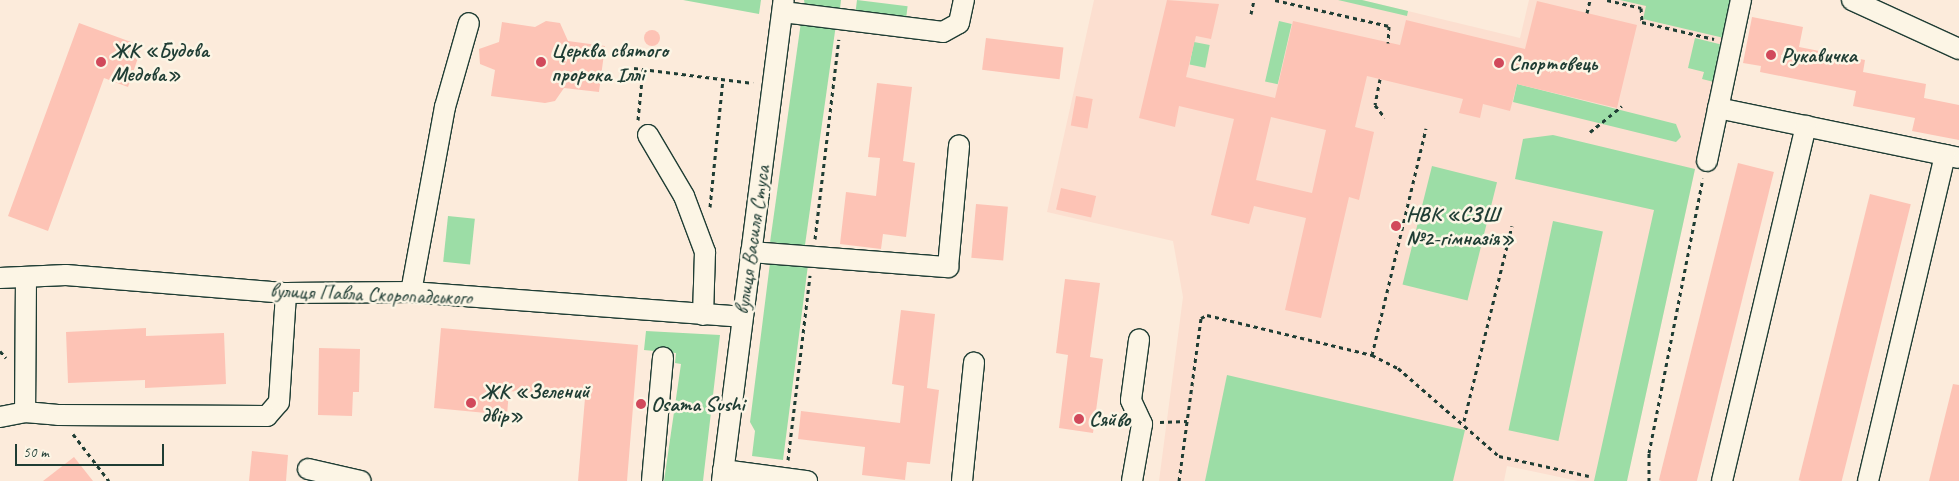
<!DOCTYPE html>
<meta charset="utf-8">
<style>
body{margin:0}
#map{position:relative;width:1959px;height:481px;overflow:hidden;background:#fcebdb;font-family:Caveat,sans-serif}
div>[style]{position:absolute}
[style*='--x']{left:calc(var(--x)*1px);top:calc(var(--y)*1px);width:calc(var(--w)*1px);rotate:calc(var(--a)*1deg)}
.built>*{inset:0;background:#fcdfd0}
.green>*{inset:0;background:#9cdda6;transform-origin:0 0}
.building>*{inset:0;background:#fdc3b5;transform-origin:0 0}
.round{border-radius:50%}
.path>*{height:3px;margin-top:-1.5px;transform-origin:0;background:repeating-linear-gradient(90deg,#1f3d34 0 4px,transparent 0 8px)}
.roads{filter:drop-shadow(1px 0 #1f3d34) drop-shadow(-1px 0 #1f3d34) drop-shadow(0 1px #1f3d34) drop-shadow(0 -1px #1f3d34)}
.minor>*{height:20px;margin:-10px;padding:0 10px;transform-origin:10px;border-radius:10px;background:#fcf5e5}
.dots>*{width:14px;height:14px;translate:-50% -50%;box-sizing:border-box;border:2px solid #fcf5e5;border-radius:50%}
span{translate:-50% -50%;white-space:nowrap;text-align:center;line-height:1.15;-webkit-text-stroke:5px #fcf5e5;paint-order:stroke}
.poi-label{font-size:21px;color:#1f3d34;font-weight:700}
.left{translate:0 -50%;text-align:left}
.street-label{font-size:21px;color:#1f3d34}
.scale{position:absolute;left:15px;top:444px;width:149px;height:22px;box-sizing:border-box;border:2px solid #1f3d34;border-top:0;padding-left:6px;font-size:15px;line-height:18px;white-space:nowrap;color:#1f3d34;-webkit-text-stroke:4px #fcf5e5;paint-order:stroke}
</style>
<div id="map">
<div class="built">
<div style="clip-path:polygon(1094px 0,1362px 0,1520px 38px,1529px 0,1732px 0,1627px 481px,1578px 481px,1507px 466px,1504px 481px,1159px 481px,1183px 297px,1173px 241px,1047px 212px)"></div>
</div>
<div class="green">
<div style="clip-path:polygon(683px 0,761px 0,759px 14px)"></div>
<div style="clip-path:polygon(804px 0,841px 0,840px 9px,805px 6px)"></div>
<div style="left:857px;top:0;width:51px;height:13px;rotate:7deg"></div>
<div style="clip-path:polygon(1338px 0,1362px 0,1408px 11px,1407px 16px)"></div>
<div style="clip-path:polygon(1620px 0,1732px 0,1724px 38px,1643px 19px,1646px 6px)"></div>
<div style="left:1279px;top:21px;width:13px;height:62px;rotate:13deg"></div>
<div style="left:801px;top:22px;width:35px;height:222px;rotate:8deg"></div>
<div style="clip-path:polygon(1695px 38px,1723px 45px,1714px 82px,1702px 79px,1704px 72px,1688px 68px)"></div>
<div style="left:1194px;top:42px;width:16px;height:23px;rotate:11deg"></div>
<div style="clip-path:polygon(1517px 84px,1676px 124px,1681px 137px,1676px 142px,1513px 102px)"></div>
<div style="clip-path:polygon(1553px 135px,1695px 169px,1627px 481px,1594px 481px,1654px 210px,1515px 179px,1523px 139px)"></div>
<div style="left:1432px;top:166px;width:67px;height:122px;rotate:14deg"></div>
<div style="left:448px;top:216px;width:27px;height:46px;rotate:6deg"></div>
<div style="left:1553px;top:221px;width:51px;height:214px;rotate:12deg"></div>
<div style="clip-path:polygon(770px 263px,808px 265px,783px 460px,752px 456px,755px 431px,750px 422px)"></div>
<div style="clip-path:polygon(646px 331px,720px 335px,703px 481px,664px 481px,681px 364px,675px 363px,676px 353px,644px 350px)"></div>
<div style="clip-path:polygon(1227px 375px,1465px 430px,1453px 481px,1205px 481px)"></div>
</div>
<div class="building">
<div style="clip-path:polygon(evenodd,1167px 0,1219px 4px,1211px 39px,1196px 36px,1186px 77px,1275px 98px,1293px 21px,1400px 45px,1406px 20px,1525px 49px,1537px 1px,1637px 25px,1617px 108px,1517px 84px,1510px 111px,1483px 104px,1480px 118px,1459px 113px,1463px 99px,1367px 76px,1355px 127px,1374px 132px,1359px 200px,1349px 197px,1321px 318px,1285px 310px,1306px 218px,1254px 206px,1249px 224px,1211px 215px,1234px 119px,1179px 106px,1175px 127px,1139px 118px,1167px 0,1271px 117px,1326px 130px,1312px 193px,1256px 180px,1271px 117px)"></div>
<div style="clip-path:polygon(1752px 17px,1803px 27px,1799px 47px,1865px 60px,1863px 72px,1926px 84px,1924px 98px,1959px 105px,1959px 140px,1912px 131px,1915px 118px,1853px 106px,1856px 91px,1760px 72px,1761px 66px,1743px 63px)"></div>
<div style="clip-path:polygon(546px 21px,560px 23px,568px 41px,605px 46px,599px 92px,564px 88px,555px 101px,545px 103px,491px 96px,495px 70px,480px 64px,479px 49px,499px 42px,502px 22px,535px 27px)"></div>
<div style="clip-path:polygon(79px 23px,142px 46px,128px 87px,104px 78px,48px 231px,8px 216px)"></div>
<div class="round" style="left:644px;top:30px;width:16px;height:16px"></div>
<div style="left:986px;top:38px;width:78px;height:32px;rotate:7deg"></div>
<div style="clip-path:polygon(877px 83px,912px 87px,903px 161px,915px 163px,906px 237px,883px 234px,881px 249px,840px 244px,846px 192px,876px 196px,880px 158px,868px 157px)"></div>
<div style="left:1076px;top:96px;width:17px;height:30px;rotate:10deg"></div>
<div style="left:1738px;top:163px;width:37px;height:327px;rotate:14deg"></div>
<div style="left:1061px;top:188px;width:36px;height:22px;rotate:13deg"></div>
<div style="left:1870px;top:194px;width:42px;height:295px;rotate:14deg"></div>
<div style="left:976px;top:204px;width:32px;height:54px;rotate:5deg"></div>
<div style="clip-path:polygon(1065px 279px,1100px 283px,1090px 357px,1103px 359px,1093px 433px,1059px 428px,1068px 355px,1056px 353px)"></div>
<div style="clip-path:polygon(901px 310px,935px 314px,927px 388px,939px 390px,930px 464px,907px 462px,905px 480px,862px 475px,865px 447px,798px 439px,801px 411px,900px 423px,904px 386px,892px 384px)"></div>
<div style="clip-path:polygon(146px 328px,146px 336px,224px 333px,226px 384px,145px 388px,145px 380px,68px 383px,66px 332px)"></div>
<div style="clip-path:polygon(441px 328px,638px 345px,627px 481px,578px 481px,585px 398px,509px 391px,507px 415px,434px 408px)"></div>
<div style="clip-path:polygon(319px 348px,360px 349px,359px 392px,353px 392px,352px 416px,318px 415px)"></div>
<div style="clip-path:polygon(1953px 384px,1959px 385px,1959px 481px,1929px 481px)"></div>
<div style="clip-path:polygon(252px 451px,288px 455px,286px 481px,249px 481px)"></div>
<div style="clip-path:polygon(74px 457px,93px 481px,43px 481px)"></div>
</div>
<div class="path">
<div style="--x:1275;--y:0;--w:117;--a:12.8"></div>
<div style="--x:1389;--y:26;--w:17;--a:93"></div>
<div style="--x:1607;--y:0;--w:35;--a:13"></div>
<div style="--x:1641;--y:8;--w:14;--a:86"></div>
<div style="--x:1642;--y:22;--w:74;--a:13.3"></div>
<div style="--x:1587;--y:13;--w:13;--a:-77"></div>
<div style="--x:1251;--y:14;--w:14;--a:-78"></div>
<div style="--x:634;--y:68;--w:120;--a:7.2"></div>
<div style="--x:1380;--y:79;--w:26;--a:101"></div>
<div style="--x:1375;--y:105;--w:16;--a:52"></div>
<div style="--x:638;--y:120;--w:51;--a:-84.4"></div>
<div style="--x:1590;--y:132;--w:41;--a:-39.1"></div>
<div style="--x:710;--y:207;--w:129;--a:-84.2"></div>
<div style="--x:815;--y:239;--w:201;--a:-83.2"></div>
<div style="--x:0;--y:351;--w:9;--a:49"></div>
<div style="--x:1372;--y:355;--w:29;--a:27"></div>
<div style="--x:1398;--y:368;--w:134;--a:41.1"></div>
<div style="--x:1499;--y:456;--w:92;--a:12.5"></div>
<div style="--x:1464;--y:421;--w:201;--a:-76.2"></div>
<div style="--x:1160;--y:422;--w:27;--a:-2"></div>
<div style="--x:73;--y:434;--w:59;--a:52.5"></div>
<div style="--x:788;--y:460;--w:186;--a:-83.2"></div>
<div style="--x:1179;--y:481;--w:164;--a:-82.3"></div>
<div style="--x:1201;--y:318;--w:7;--a:-27"></div>
<div style="--x:1207;--y:315;--w:170;--a:13.6"></div>
<div style="--x:1372;--y:355;--w:233;--a:-76.6"></div>
<div style="--x:1649;--y:481;--w:28;--a:-90"></div>
<div style="--x:1649;--y:453;--w:280;--a:-78.9"></div>
</div>
<div class="roads">
<div class="minor">
<div style="--x:1852;--y:0;--w:118;--a:24.6"></div>
<div style="--x:783;--y:12;--w:161;--a:7.1"></div>
<div style="--x:943;--y:32;--w:18;--a:-29"></div>
<div style="--x:959;--y:23;--w:24;--a:-78"></div>
<div style="--x:1718;--y:108;--w:246;--a:11.7"></div>
<div style="--x:648;--y:135;--w:71;--a:59.5"></div>
<div style="--x:684;--y:196;--w:60;--a:69.4"></div>
<div style="--x:705;--y:252;--w:63;--a:91.8"></div>
<div style="--x:1707;--y:161;--w:165;--a:-78.1"></div>
<div style="--x:751;--y:252;--w:198;--a:4.4"></div>
<div style="--x:948;--y:267;--w:122;--a:-84.8"></div>
<div style="--x:26;--y:277;--w:135;--a:90.4"></div>
<div style="--x:25;--y:412;--w:33;--a:5"></div>
<div style="--x:58;--y:415;--w:209;--a:0.3"></div>
<div style="--x:267;--y:416;--w:18;--a:-49"></div>
<div style="--x:279;--y:402;--w:109;--a:-86.3"></div>
<div style="--x:0;--y:278;--w:66;--a:-2.6"></div>
<div style="--x:66;--y:275;--w:221;--a:4.7"></div>
<div style="--x:286;--y:293;--w:125;--a:-0.5"></div>
<div style="--x:411;--y:292;--w:331;--a:4.3"></div>
<div style="--x:411;--y:292;--w:188;--a:-79.6"></div>
<div style="--x:445;--y:107;--w:87;--a:-74.1"></div>
<div style="--x:0;--y:417;--w:25;--a:-11"></div>
<div style="--x:308;--y:469;--w:54;--a:12.8"></div>
<div style="--x:723;--y:470;--w:85;--a:7.5"></div>
<div style="--x:652;--y:481;--w:124;--a:-84.9"></div>
<div style="--x:722;--y:481;--w:485;--a:-82.7"></div>
<div style="--x:962;--y:481;--w:119;--a:-84.2"></div>
<div style="--x:1132;--y:481;--w:58;--a:-80"></div>
<div style="--x:1142;--y:424;--w:26;--a:-115"></div>
<div style="--x:1131;--y:400;--w:61;--a:-82.4"></div>
<div style="--x:1722;--y:481;--w:365;--a:-76.7"></div>
<div style="--x:1868;--y:481;--w:335;--a:-76.7"></div>
</div>
</div>
<div class="dots">
<div style="left:1771px;top:55px;background:#d1495b"></div>
<div style="left:101px;top:62px;background:#d1495b"></div>
<div style="left:541px;top:62px;background:#d1495b"></div>
<div style="left:1499px;top:63px;background:#d1495b"></div>
<div style="left:1396px;top:226px;background:#d1495b"></div>
<div style="left:471px;top:403px;background:#d1495b"></div>
<div style="left:641px;top:404px;background:#d1495b"></div>
<div style="left:1079px;top:419px;background:#d1495b"></div>
</div>
<div class="poi-label">
<span class="left" style="left:111px;top:62px">ЖК «Будова<br>Медова»</span>
<span class="left" style="left:551px;top:62px">Церква святого<br>пророка Іллі</span>
<span class="left" style="left:1781px;top:55px">Рукавичка</span>
<span class="left" style="left:1509px;top:63px">Спортовець</span>
<span class="left" style="left:1406px;top:226px">НВК «СЗШ<br>№2-гімназія»</span>
<span class="left" style="left:481px;top:403px">ЖК «Зелений<br>двір»</span>
<span class="left" style="left:651px;top:404px">Osama Sushi</span>
<span class="left" style="left:1089px;top:419px">Сяйво</span>
</div>
<div class="street-label">
<span style="left:752px;top:240px;rotate:-82deg">вулиця Василя Стуса</span>
<span style="left:371px;top:294px;rotate:2deg">вулиця Павла Скоропадського</span>
</div>
<div class="scale">50 m</div>
</div>
